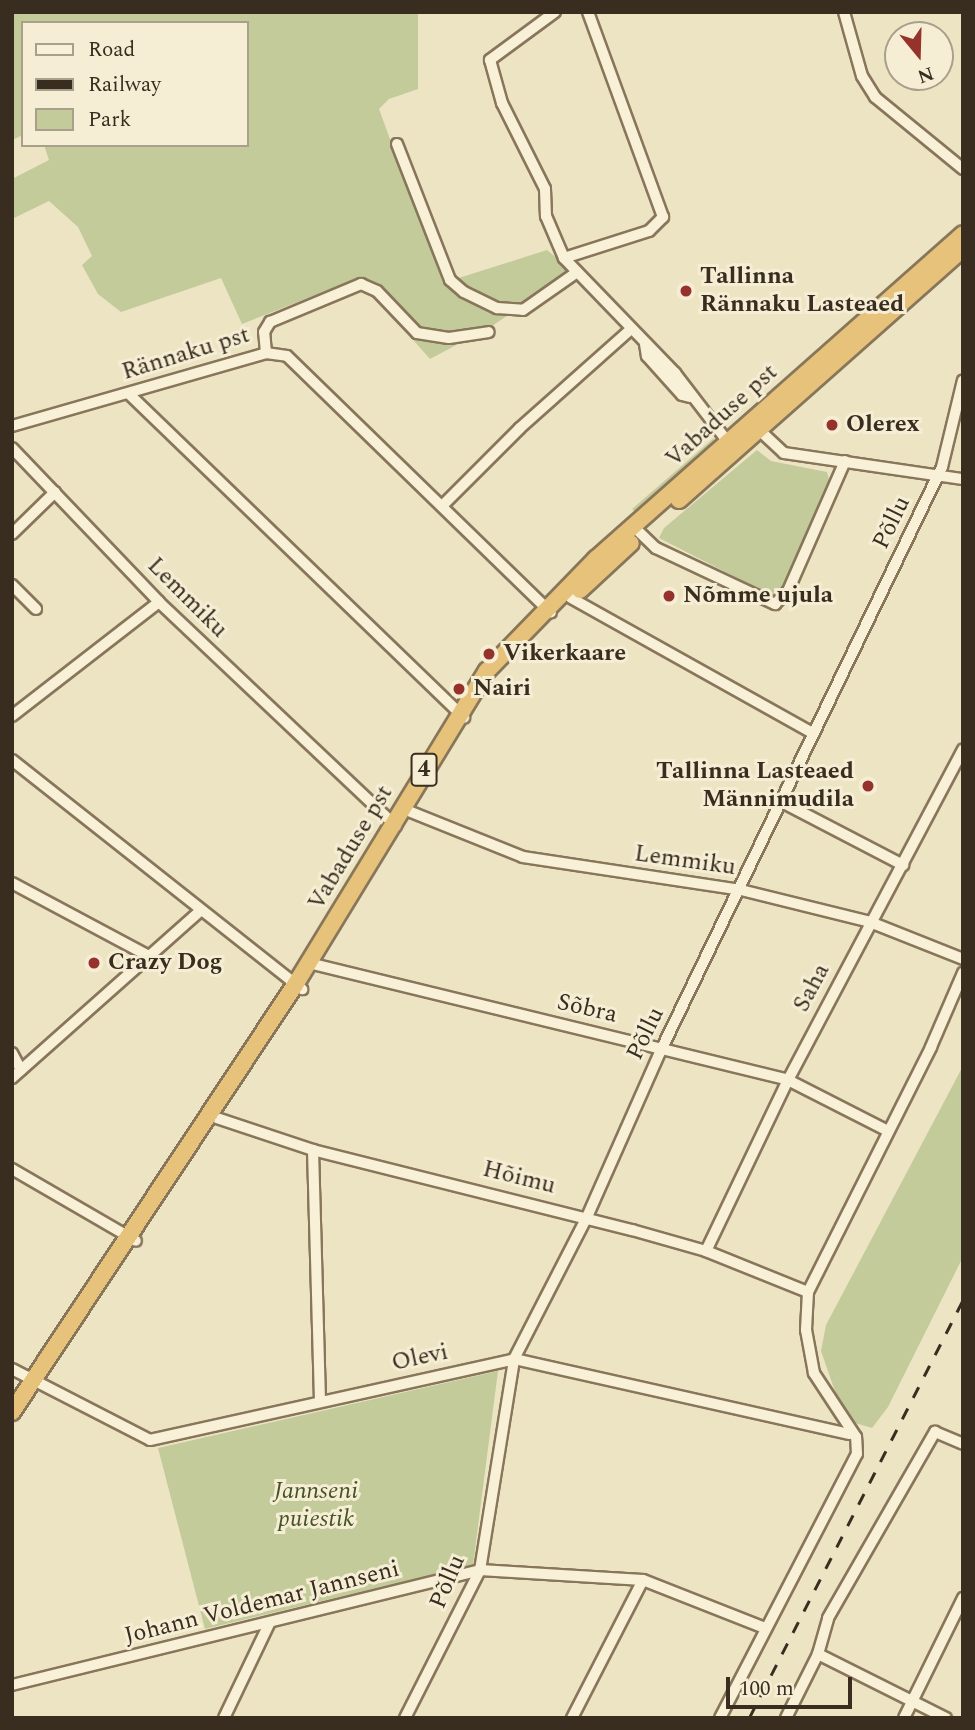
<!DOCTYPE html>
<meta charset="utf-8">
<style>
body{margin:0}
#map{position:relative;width:975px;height:1730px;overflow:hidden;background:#ede4c4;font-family:Spectral,serif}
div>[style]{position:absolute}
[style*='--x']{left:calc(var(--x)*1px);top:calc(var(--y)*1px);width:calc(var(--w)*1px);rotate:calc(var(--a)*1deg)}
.green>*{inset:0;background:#c2cb99}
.roads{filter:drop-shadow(2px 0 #88765b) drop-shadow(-2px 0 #88765b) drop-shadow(0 2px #88765b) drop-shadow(0 -2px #88765b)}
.minor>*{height:10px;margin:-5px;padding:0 5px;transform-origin:5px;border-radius:5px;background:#f8f1d8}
.trunk>*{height:16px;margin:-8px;padding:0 8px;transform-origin:8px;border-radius:8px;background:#e6c27a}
.rail>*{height:2.5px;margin-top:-1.25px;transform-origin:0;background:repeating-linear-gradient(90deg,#382d1f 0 12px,transparent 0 24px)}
.dots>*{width:19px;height:19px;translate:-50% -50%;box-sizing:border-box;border:4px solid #f5edd4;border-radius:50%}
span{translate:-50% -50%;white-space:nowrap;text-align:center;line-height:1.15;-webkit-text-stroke:6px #f5edd4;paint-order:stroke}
.shield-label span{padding:2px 5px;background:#f5edd4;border:2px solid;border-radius:5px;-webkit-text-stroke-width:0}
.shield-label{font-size:23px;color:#382d1f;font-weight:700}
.poi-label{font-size:24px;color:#382d1f;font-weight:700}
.left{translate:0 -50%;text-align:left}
.right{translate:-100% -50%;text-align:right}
.street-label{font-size:24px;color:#382d1f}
.park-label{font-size:24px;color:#455426;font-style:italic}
.frame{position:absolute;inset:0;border:14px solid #382d1f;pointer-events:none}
.legend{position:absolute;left:21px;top:21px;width:228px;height:126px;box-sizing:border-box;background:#f5edd4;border:2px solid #a9a08c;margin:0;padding:9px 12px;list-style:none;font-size:21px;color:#382d1f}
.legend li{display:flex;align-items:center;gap:14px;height:35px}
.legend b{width:35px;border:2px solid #a9a08c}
.north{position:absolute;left:884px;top:21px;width:70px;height:70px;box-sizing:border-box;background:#f5edd4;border:2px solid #a9a08c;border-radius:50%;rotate:161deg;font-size:19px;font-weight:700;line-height:28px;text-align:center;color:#382d1f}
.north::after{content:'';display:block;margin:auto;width:24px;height:32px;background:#96322c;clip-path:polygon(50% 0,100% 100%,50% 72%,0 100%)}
.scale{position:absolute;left:726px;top:1677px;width:126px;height:32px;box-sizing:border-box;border:4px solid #382d1f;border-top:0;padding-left:9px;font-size:21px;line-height:24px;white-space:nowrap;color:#382d1f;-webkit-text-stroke:5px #f5edd4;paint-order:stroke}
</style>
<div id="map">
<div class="green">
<div style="clip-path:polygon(12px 12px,418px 12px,418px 89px,389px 99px,379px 109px,443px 283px,547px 250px,565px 265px,566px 276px,492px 326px,430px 359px,358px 278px,242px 324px,221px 278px,121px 312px,98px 294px,82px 265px,92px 256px,78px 227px,49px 201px,12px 219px,12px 179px,49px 160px,44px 145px,247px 145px,247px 23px,23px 23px,23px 135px,12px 140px)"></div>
<div style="clip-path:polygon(714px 438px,715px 445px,638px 515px,632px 509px)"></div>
<div style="clip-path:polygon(757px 450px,771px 461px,827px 472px,831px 487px,779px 598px,770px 600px,745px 589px,747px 583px,659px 538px,664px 528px)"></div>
<div style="clip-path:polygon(963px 1066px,963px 1257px,888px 1407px,872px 1428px,845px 1420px,821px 1351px,826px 1325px)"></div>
<div style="clip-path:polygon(498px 1371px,473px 1565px,205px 1629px,158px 1448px)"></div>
</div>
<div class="roads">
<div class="minor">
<div style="--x:555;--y:12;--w:81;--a:143.6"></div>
<div style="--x:490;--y:60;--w:45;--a:74.4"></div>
<div style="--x:502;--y:103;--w:96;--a:63.4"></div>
<div style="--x:545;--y:189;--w:27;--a:88"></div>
<div style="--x:546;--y:216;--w:46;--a:66.8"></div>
<div style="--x:564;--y:258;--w:160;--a:46"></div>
<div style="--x:675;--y:373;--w:92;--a:52.5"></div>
<div style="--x:844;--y:12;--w:66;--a:74.3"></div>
<div style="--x:862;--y:76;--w:25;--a:58"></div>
<div style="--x:875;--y:97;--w:114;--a:39.3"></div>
<div style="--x:397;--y:144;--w:146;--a:68.7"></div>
<div style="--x:450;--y:280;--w:18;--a:41"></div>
<div style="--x:464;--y:292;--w:37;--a:26"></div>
<div style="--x:497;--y:308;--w:26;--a:4"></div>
<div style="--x:523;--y:310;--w:66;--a:-35.1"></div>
<div style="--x:564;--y:258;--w:89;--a:-17.6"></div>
<div style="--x:649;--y:231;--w:20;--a:-45"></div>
<div style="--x:663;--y:217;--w:218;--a:-110.1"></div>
<div style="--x:645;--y:344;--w:12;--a:81"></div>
<div style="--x:647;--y:356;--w:52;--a:48.1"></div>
<div style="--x:682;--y:395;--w:8;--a:14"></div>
<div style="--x:266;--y:353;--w:21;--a:-95"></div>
<div style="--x:264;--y:332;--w:12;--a:-59"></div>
<div style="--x:270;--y:322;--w:99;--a:-22.7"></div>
<div style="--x:361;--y:284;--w:17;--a:24"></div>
<div style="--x:377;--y:291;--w:58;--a:46.4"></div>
<div style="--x:417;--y:333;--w:32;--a:9"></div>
<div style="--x:449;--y:338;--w:40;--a:-8.5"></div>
<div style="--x:129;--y:394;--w:466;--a:44"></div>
<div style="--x:12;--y:426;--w:264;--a:-16"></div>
<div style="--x:266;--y:353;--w:21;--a:8"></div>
<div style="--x:287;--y:356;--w:368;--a:44.2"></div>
<div style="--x:756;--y:427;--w:38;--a:43"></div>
<div style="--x:784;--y:453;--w:181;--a:8.3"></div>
<div style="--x:12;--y:448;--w:213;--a:46.3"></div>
<div style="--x:159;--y:602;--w:326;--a:43.4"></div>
<div style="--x:444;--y:504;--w:107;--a:-45"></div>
<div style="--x:520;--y:428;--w:147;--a:-41.7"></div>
<div style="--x:633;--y:526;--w:32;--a:44"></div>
<div style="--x:656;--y:548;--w:132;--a:25.2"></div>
<div style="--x:775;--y:604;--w:18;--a:-45"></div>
<div style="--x:788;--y:591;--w:142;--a:-66.3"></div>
<div style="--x:12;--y:534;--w:60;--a:-44.3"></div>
<div style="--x:12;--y:585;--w:34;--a:45"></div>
<div style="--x:571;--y:598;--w:278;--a:29.2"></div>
<div style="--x:12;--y:716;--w:186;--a:-37.8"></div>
<div style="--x:12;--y:760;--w:370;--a:38.3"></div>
<div style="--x:780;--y:801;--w:139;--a:27.5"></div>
<div style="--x:401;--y:808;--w:131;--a:21.9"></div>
<div style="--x:523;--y:857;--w:220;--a:8.6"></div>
<div style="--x:741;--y:890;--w:133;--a:13.9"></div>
<div style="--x:870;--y:922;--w:100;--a:21.7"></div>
<div style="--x:12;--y:883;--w:155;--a:28.1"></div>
<div style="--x:309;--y:963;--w:493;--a:13.7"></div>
<div style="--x:788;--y:1080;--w:112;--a:27"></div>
<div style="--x:12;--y:1053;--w:19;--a:62"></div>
<div style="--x:12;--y:1078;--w:253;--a:-41.6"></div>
<div style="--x:217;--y:1118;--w:101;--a:18.4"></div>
<div style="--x:313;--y:1150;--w:329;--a:14.1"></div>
<div style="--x:632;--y:1230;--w:77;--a:15.8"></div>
<div style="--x:706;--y:1251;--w:110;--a:21.9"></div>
<div style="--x:313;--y:1150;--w:251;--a:88.4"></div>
<div style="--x:12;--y:1169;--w:143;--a:30.1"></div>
<div style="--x:706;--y:1251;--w:190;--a:-64.4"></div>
<div style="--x:788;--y:1080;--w:374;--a:-62.1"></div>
<div style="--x:12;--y:1369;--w:155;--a:27.2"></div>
<div style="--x:150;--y:1440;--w:373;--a:-12.5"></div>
<div style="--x:514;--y:1359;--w:344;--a:12.6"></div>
<div style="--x:818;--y:1654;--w:143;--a:26.6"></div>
<div style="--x:12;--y:1685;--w:482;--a:-13.8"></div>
<div style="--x:480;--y:1570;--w:163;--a:3.5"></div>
<div style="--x:643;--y:1580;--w:131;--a:21.5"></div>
<div style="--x:224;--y:1718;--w:104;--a:-64.4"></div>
<div style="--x:405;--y:1718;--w:166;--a:-63.1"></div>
<div style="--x:480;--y:1570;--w:214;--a:-80.8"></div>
<div style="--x:514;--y:1359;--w:160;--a:-62.8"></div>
<div style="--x:587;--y:1217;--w:185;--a:-66.1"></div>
<div style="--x:662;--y:1048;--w:645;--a:-64.27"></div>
<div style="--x:942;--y:467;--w:89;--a:-76.4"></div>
<div style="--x:572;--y:1718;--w:155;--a:-62.8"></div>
<div style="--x:720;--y:1718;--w:297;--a:-62.6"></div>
<div style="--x:857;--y:1454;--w:17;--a:-93"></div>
<div style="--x:856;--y:1437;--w:77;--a:-123.3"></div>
<div style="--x:814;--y:1373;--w:44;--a:-100.5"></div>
<div style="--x:806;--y:1330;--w:38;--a:-87"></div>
<div style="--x:808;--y:1292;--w:274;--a:-63.3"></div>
<div style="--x:931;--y:1047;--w:81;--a:-66.6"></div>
<div style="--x:786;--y:1718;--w:72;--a:-63.4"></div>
<div style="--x:818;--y:1654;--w:37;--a:-74"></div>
<div style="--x:828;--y:1618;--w:215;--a:-60.1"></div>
<div style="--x:935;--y:1432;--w:30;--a:23"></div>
<div style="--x:904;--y:1718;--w:134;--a:-63.8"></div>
</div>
<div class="trunk">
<div style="--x:679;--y:500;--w:379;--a:-41.5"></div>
<div style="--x:580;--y:590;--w:69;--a:-42.7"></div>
<div style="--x:12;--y:1412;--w:512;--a:-56.47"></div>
<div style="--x:295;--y:985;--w:368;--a:-58.6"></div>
<div style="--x:487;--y:671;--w:156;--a:-45.8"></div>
<div style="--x:596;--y:559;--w:490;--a:-41.5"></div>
</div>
</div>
<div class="rail">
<div style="--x:749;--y:1718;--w:470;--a:-62.9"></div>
</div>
<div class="dots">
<div style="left:686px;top:291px;background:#96322c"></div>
<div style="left:832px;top:425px;background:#96322c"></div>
<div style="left:669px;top:596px;background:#96322c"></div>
<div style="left:489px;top:654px;background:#96322c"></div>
<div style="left:459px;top:689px;background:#96322c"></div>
<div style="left:868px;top:786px;background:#96322c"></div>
<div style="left:94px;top:963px;background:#96322c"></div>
</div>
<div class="shield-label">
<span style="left:424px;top:770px">4</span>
</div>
<div class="poi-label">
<span class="left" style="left:700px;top:291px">Tallinna<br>Rännaku Lasteaed</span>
<span class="left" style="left:846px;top:425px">Olerex</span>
<span class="left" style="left:683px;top:596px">Nõmme ujula</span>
<span class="left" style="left:503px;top:654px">Vikerkaare</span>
<span class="left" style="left:473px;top:689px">Nairi</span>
<span class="right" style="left:854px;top:786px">Tallinna Lasteaed<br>Männimudila</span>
<span class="left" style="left:108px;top:963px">Crazy Dog</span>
</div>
<div class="street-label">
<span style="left:186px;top:354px;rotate:-17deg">Rännaku pst</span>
<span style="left:722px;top:416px;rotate:-42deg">Vabaduse pst</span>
<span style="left:892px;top:523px;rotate:-64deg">Põllu</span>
<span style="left:187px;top:598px;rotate:45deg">Lemmiku</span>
<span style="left:351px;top:848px;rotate:-59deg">Vabaduse pst</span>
<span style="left:685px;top:861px;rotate:8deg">Lemmiku</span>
<span style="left:812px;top:988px;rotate:-62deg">Saha</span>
<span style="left:587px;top:1009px;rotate:13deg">Sõbra</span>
<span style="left:646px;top:1034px;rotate:-64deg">Põllu</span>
<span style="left:519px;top:1178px;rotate:14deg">Hõimu</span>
<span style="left:420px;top:1358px;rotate:-12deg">Olevi</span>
<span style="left:448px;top:1582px;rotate:-67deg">Põllu</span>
<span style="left:262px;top:1603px;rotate:-14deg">Johann Voldemar Jannseni</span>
</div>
<div class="park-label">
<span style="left:316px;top:1506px">Jannseni<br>puiestik</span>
</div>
<div class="frame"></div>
<ul class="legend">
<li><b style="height:9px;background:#f8f1d8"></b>Road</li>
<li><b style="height:9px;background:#382d1f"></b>Railway</li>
<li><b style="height:19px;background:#c2cb99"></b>Park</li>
</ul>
<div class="north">N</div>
<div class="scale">100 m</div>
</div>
